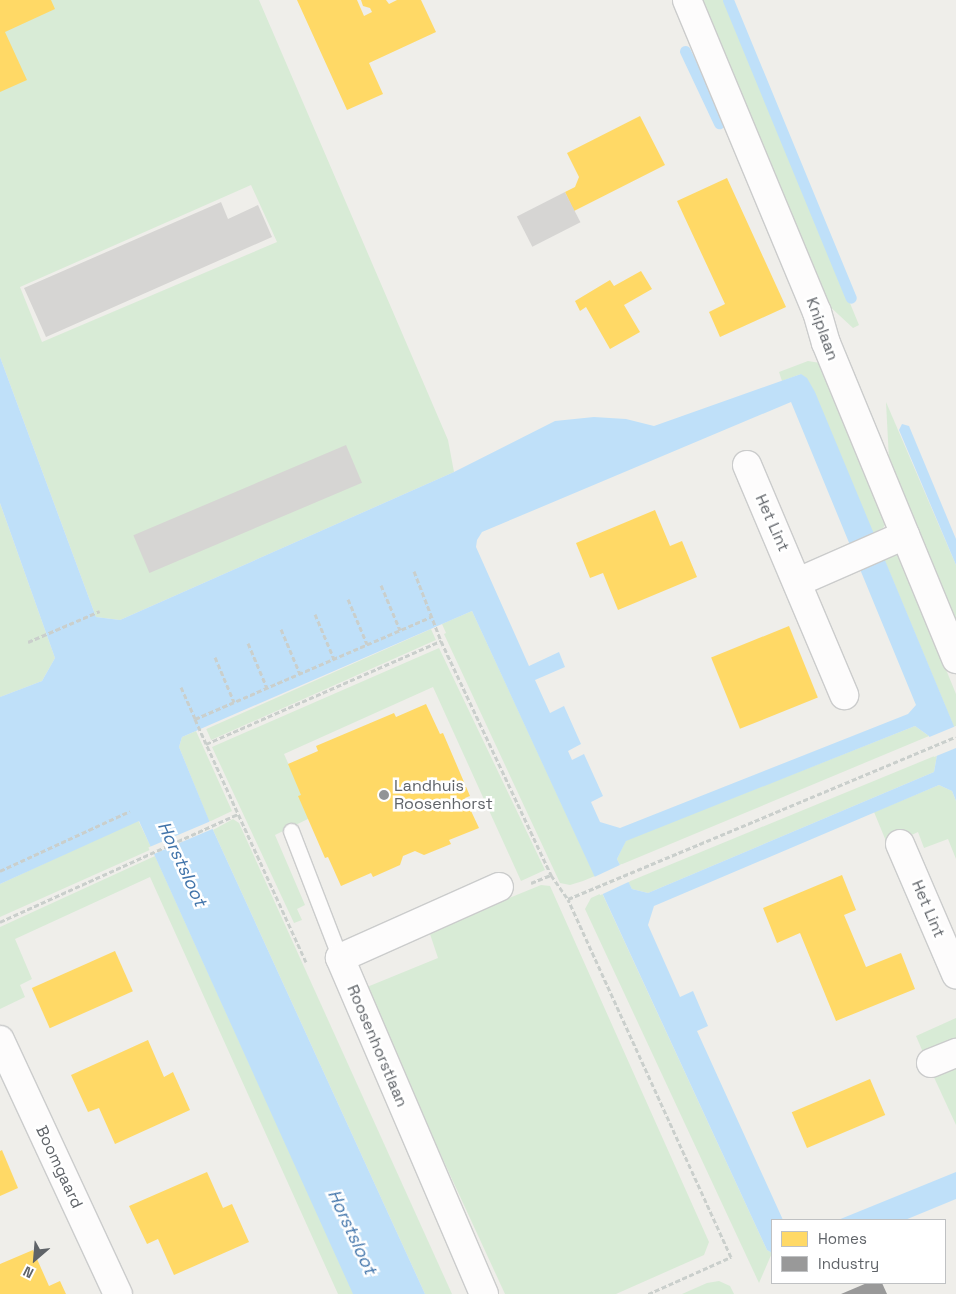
<!DOCTYPE html>
<style>
body{margin:0}
#map{position:relative;width:956px;height:1294px;overflow:hidden;background:#efeeea;font-family:"Space Grotesk",sans-serif}
div>[style]{position:absolute}
[style*='--x']{left:calc(var(--x)*1px);top:calc(var(--y)*1px);width:calc(var(--w)*1px);rotate:calc(var(--a)*1deg)}
.green>*{inset:0;background:#d8ebd6;transform-origin:0 0}
.water>*{inset:0;background:#bfe0f9}
.pier>*{inset:0;background:#efeeea;transform-origin:0 0}
.homes>*{inset:0;background:#ffd966;transform-origin:0 0}
.industry>*{inset:0;background:#999}
.stream>*{height:11px;margin:-5.5px;padding:0 5.5px;transform-origin:5.5px;border-radius:5.5px;background:#bfe0f9}
.building>*{inset:0;background:#d6d5d3;transform-origin:0 0}
.path>*{height:3px;margin-top:-1.5px;transform-origin:0;background:repeating-linear-gradient(90deg,#cacfcc 0 5px,transparent 0 7.5px)}
.roads{filter:drop-shadow(1px 0 #cbcccc) drop-shadow(-1px 0 #cbcccc) drop-shadow(0 1px #cbcccc) drop-shadow(0 -1px #cbcccc)}
.lane>*{height:15px;margin:-7.5px;padding:0 7.5px;transform-origin:7.5px;border-radius:7.5px;background:#fdfcfc}
.street>*{height:28px;margin:-14px;padding:0 14px;transform-origin:14px;border-radius:14px;background:#fdfcfc}
.dots>*{width:14px;height:14px;translate:-50% -50%;box-sizing:border-box;border:2px solid #fff;border-radius:50%}
span{translate:-50% -50%;white-space:nowrap;text-align:center;line-height:1.15;-webkit-text-stroke:5px #fff;paint-order:stroke}
.street-label{font-size:16px;color:#5f6368}
.poi-label{font-size:16px;color:#5f6368}
.left{translate:0 -50%;text-align:left}
.water-label{font-size:18px;color:#4174aa;font-style:italic}
.legend{position:absolute;left:771px;top:1219px;width:175px;height:65px;box-sizing:border-box;background:#fff;border:1px solid #bfc1c3;margin:0;padding:6px 9px;list-style:none;font-size:15px;color:#5f6368}
.legend li{display:flex;align-items:center;gap:10px;height:25px}
.legend b{width:25px;border:1px solid #bfc1c3}
.north{position:absolute;left:10px;top:1234px;width:50px;height:50px;-webkit-text-stroke:4px #fff;paint-order:stroke;rotate:207deg;font-size:14px;font-weight:700;line-height:20px;text-align:center;color:#5f6368}
.north::after{content:'';display:block;margin:auto;width:18px;height:22px;background:#5f6368;clip-path:polygon(50% 0,100% 100%,50% 72%,0 100%)}
</style>
<div id="map">
<div class="green">
<div style="clip-path:polygon(evenodd,0 0,259px 0,448px 440px,454px 472px,120px 620px,96px 617px,0 357px,0 0,251px 185px,277px 242px,42px 342px,20px 287px,251px 185px)"></div>
<div style="clip-path:polygon(699px 0,725px 0,859px 325px,853px 328px,826px 303px)"></div>
<div style="clip-path:polygon(808px 361px,820px 363px,886px 523px,883px 528px,873px 533px,801px 374px,782px 381px,779px 372px)"></div>
<div style="clip-path:polygon(886px 402px,956px 565px,956px 632px,889px 460px)"></div>
<div style="clip-path:polygon(0 503px,55px 658px,42px 681px,0 697px)"></div>
<div style="clip-path:polygon(894px 554px,900px 557px,956px 694px,956px 726px,954px 727px,884px 559px)"></div>
<div style="clip-path:polygon(472px 611px,595px 876px,583px 881px,570px 885px,560px 883px,444px 634px,446px 633px,442px 624px)"></div>
<div style="left:431px;top:629px;width:12px;height:246px;rotate:66deg"></div>
<div style="clip-path:polygon(439px 648px,545px 870px,521px 881px,433px 687px,284px 754px,312px 817px,275px 835px,305px 905px,297px 909px,302px 920px,294px 923px,212px 747px)"></div>
<div style="clip-path:polygon(915px 726px,929px 736px,620px 865px,617px 859px,626px 840px)"></div>
<div style="clip-path:polygon(196px 731px,232px 811px,211px 821px,209px 821px,179px 747px,182px 737px)"></div>
<div style="clip-path:polygon(937px 755px,934px 772px,648px 893px,632px 889px,628px 882px)"></div>
<div style="clip-path:polygon(939px 785px,952px 791px,956px 801px,956px 859px,948px 839px,924px 848px,918px 832px,888px 846px,874px 812px)"></div>
<div style="clip-path:polygon(233px 819px,239px 823px,452px 1294px,425px 1294px,213px 830px)"></div>
<div style="clip-path:polygon(138px 820px,152px 849px,0 917px,0 884px)"></div>
<div style="clip-path:polygon(155px 856px,354px 1294px,338px 1294px,150px 877px,15px 939px,32px 979px,20px 985px,25px 997px,0 1009px,0 927px)"></div>
<div style="clip-path:polygon(541px 885px,550px 886px,709px 1242px,704px 1255px,616px 1294px,505px 1294px,368px 997px,367px 987px,438px 958px,429px 931px)"></div>
<div style="clip-path:polygon(602px 893px,767px 1250px,772px 1253px,759px 1283px,585px 909px,591px 898px)"></div>
<div style="clip-path:polygon(956px 1018px,956px 1045px,925px 1057px,916px 1036px)"></div>
<div style="clip-path:polygon(956px 1063px,956px 1125px,932px 1073px)"></div>
<div style="clip-path:polygon(719px 1281px,730px 1286px,734px 1294px,682px 1294px,707px 1283px)"></div>
</div>
<div class="water">
<div style="clip-path:polygon(evenodd,0 357px,96px 617px,120px 620px,454px 472px,555px 421px,594px 417px,626px 419px,654px 426px,801px 374px,807px 378px,815px 392px,956px 731px,956px 801px,952px 791px,939px 785px,654px 906px,648px 925px,680px 997px,693px 991px,708px 1026px,697px 1031px,783px 1220px,772px 1220px,772px 1253px,767px 1250px,472px 611px,182px 737px,179px 747px,213px 830px,425px 1294px,353px 1294px,139px 821px,0 884px,0 697px,42px 681px,55px 658px,0 503px,0 357px,791px 402px,916px 705px,908px 714px,620px 828px,600px 822px,591px 802px,603px 796px,584px 754px,572px 760px,568px 751px,581px 744px,564px 706px,550px 713px,535px 680px,565px 667px,559px 652px,529px 666px,476px 547px,477px 540px,482px 532px,791px 402px,0 357px,915px 726px,929px 736px,937px 755px,934px 772px,648px 893px,632px 889px,617px 859px,626px 841px,915px 726px)"></div>
<div style="clip-path:polygon(902px 424px,909px 426px,956px 539px,956px 565px,899px 430px)"></div>
<div style="clip-path:polygon(956px 1172px,956px 1199px,905px 1220px,838px 1220px)"></div>
</div>
<div class="pier">
<div style="clip-path:polygon(956px 726px,956px 748px,934px 757px,927px 738px)"></div>
<div style="left:211px;top:821px;width:8px;height:68px;rotate:67deg"></div>
<div style="left:622px;top:864px;width:19px;height:33px;rotate:65deg"></div>
</div>
<div class="homes">
<div style="clip-path:polygon(0 0,51px 0,55px 9px,5px 32px,27px 80px,0 92px)"></div>
<div style="clip-path:polygon(297px 0,357px 0,364px 16px,372px 12px,370px 8px,363px 6px,361px 0,386px 0,389px 4px,397px 0,421px 0,436px 32px,369px 63px,383px 94px,347px 110px)"></div>
<div style="clip-path:polygon(640px 116px,665px 165px,574px 211px,565px 192px,575px 187px,579px 177px,567px 153px)"></div>
<div style="clip-path:polygon(727px 178px,786px 307px,720px 337px,709px 312px,725px 304px,677px 201px)"></div>
<div style="clip-path:polygon(641px 271px,652px 289px,624px 305px,640px 332px,610px 349px,586px 307px,580px 311px,575px 301px,610px 280px,614px 286px)"></div>
<div style="clip-path:polygon(655px 510px,670px 546px,682px 541px,697px 577px,618px 610px,603px 573px,590px 578px,576px 543px)"></div>
<div style="left:789px;top:626px;width:77px;height:84px;rotate:68deg"></div>
<div style="clip-path:polygon(426px 704px,440px 734px,443px 733px,470px 796px,465px 798px,479px 828px,449px 840px,451px 844px,424px 855px,415px 851px,403px 856px,400px 865px,373px 877px,371px 873px,341px 886px,328px 857px,325px 858px,298px 796px,301px 795px,288px 764px,318px 751px,316px 746px,394px 713px,396px 717px)"></div>
<div style="clip-path:polygon(842px 875px,856px 910px,844px 915px,866px 967px,901px 953px,915px 989px,836px 1021px,800px 933px,777px 943px,763px 908px)"></div>
<div style="left:115px;top:951px;width:44px;height:91px;rotate:66deg"></div>
<div style="clip-path:polygon(148px 1040px,164px 1077px,173px 1072px,190px 1110px,115px 1144px,99px 1108px,88px 1112px,71px 1075px)"></div>
<div style="left:870px;top:1079px;width:39px;height:85px;rotate:67deg"></div>
<div style="clip-path:polygon(2px 1150px,18px 1188px,0 1196px,0 1151px)"></div>
<div style="clip-path:polygon(207px 1172px,223px 1208px,232px 1204px,249px 1242px,174px 1275px,158px 1239px,147px 1244px,129px 1206px)"></div>
<div style="clip-path:polygon(33px 1250px,49px 1286px,60px 1281px,66px 1294px,0 1294px,0 1264px)"></div>
</div>
<div class="industry">
<div style="clip-path:polygon(867px 1283px,882px 1283px,887px 1294px,841px 1294px)"></div>
</div>
<div class="stream">
<div style="--x:728;--y:0;--w:322;--a:67.6"></div>
<div style="--x:685;--y:51;--w:80;--a:64.7"></div>
</div>
<div class="building">
<div style="left:565px;top:192px;width:34px;height:54px;rotate:63deg"></div>
<div style="clip-path:polygon(221px 202px,228px 219px,258px 205px,272px 237px,46px 337px,24px 288px)"></div>
<div style="left:346px;top:445px;width:41px;height:231px;rotate:67deg"></div>
</div>
<div class="path">
<div style="--x:414;--y:571;--w:75;--a:68.9"></div>
<div style="--x:381;--y:585;--w:49;--a:67.1"></div>
<div style="--x:348;--y:599;--w:49;--a:67.1"></div>
<div style="--x:315;--y:614;--w:49;--a:67.1"></div>
<div style="--x:281;--y:629;--w:49;--a:67.1"></div>
<div style="--x:28;--y:642;--w:78;--a:-23.3"></div>
<div style="--x:248;--y:643;--w:49;--a:67.1"></div>
<div style="--x:215;--y:657;--w:49;--a:67.1"></div>
<div style="--x:181;--y:687;--w:35;--a:66"></div>
<div style="--x:195;--y:719;--w:257;--a:-23.4"></div>
<div style="--x:195;--y:719;--w:27;--a:66"></div>
<div style="--x:0;--y:871;--w:143;--a:-24.8"></div>
<div style="--x:531;--y:883;--w:22;--a:-22"></div>
<div style="--x:0;--y:922;--w:261;--a:-24.4"></div>
<div style="--x:306;--y:962;--w:240;--a:-114.6"></div>
<div style="--x:206;--y:744;--w:257;--a:-23.7"></div>
<div style="--x:441;--y:641;--w:259;--a:64.8"></div>
<div style="--x:551;--y:875;--w:29;--a:55"></div>
<div style="--x:648;--y:1294;--w:91;--a:-24"></div>
<div style="--x:731;--y:1257;--w:393;--a:-114.5"></div>
<div style="--x:568;--y:899;--w:420;--a:-22.7"></div>
</div>
<div class="roads">
<div class="lane">
<div style="--x:291;--y:831;--w:136;--a:68.9"></div>
</div>
<div class="street">
<div style="--x:687;--y:0;--w:338;--a:67.4"></div>
<div style="--x:817;--y:312;--w:32;--a:74"></div>
<div style="--x:826;--y:343;--w:342;--a:67.6"></div>
<div style="--x:747;--y:465;--w:250;--a:67.1"></div>
<div style="--x:798;--y:582;--w:117;--a:-23.7"></div>
<div style="--x:900;--y:844;--w:142;--a:66.7"></div>
<div style="--x:0;--y:1040;--w:280;--a:65.1"></div>
<div style="--x:931;--y:1063;--w:27;--a:-22"></div>
<div style="--x:484;--y:1294;--w:366;--a:-113.2"></div>
<div style="--x:340;--y:958;--w:174;--a:-24.1"></div>
</div>
</div>
<div class="dots">
<div style="left:384px;top:795px;background:#919496"></div>
</div>
<div class="street-label">
<span style="left:822px;top:329px;rotate:70deg">Kniplaan</span>
<span style="left:772px;top:523px;rotate:66deg">Het Lint</span>
<span style="left:928px;top:909px;rotate:67deg">Het Lint</span>
<span style="left:377px;top:1046px;rotate:67deg">Roosenhorstlaan</span>
<span style="left:59px;top:1167px;rotate:65deg">Boomgaard</span>
</div>
<div class="poi-label">
<span class="left" style="left:394px;top:795px">Landhuis<br>Roosenhorst</span>
</div>
<div class="water-label">
<span style="left:182px;top:864px;rotate:65deg">Horstsloot</span>
<span style="left:352px;top:1232px;rotate:65deg">Horstsloot</span>
</div>
<ul class="legend">
<li><b style="height:14px;background:#ffd966"></b>Homes</li>
<li><b style="height:14px;background:#999"></b>Industry</li>
</ul>
<div class="north">N</div>
</div>
